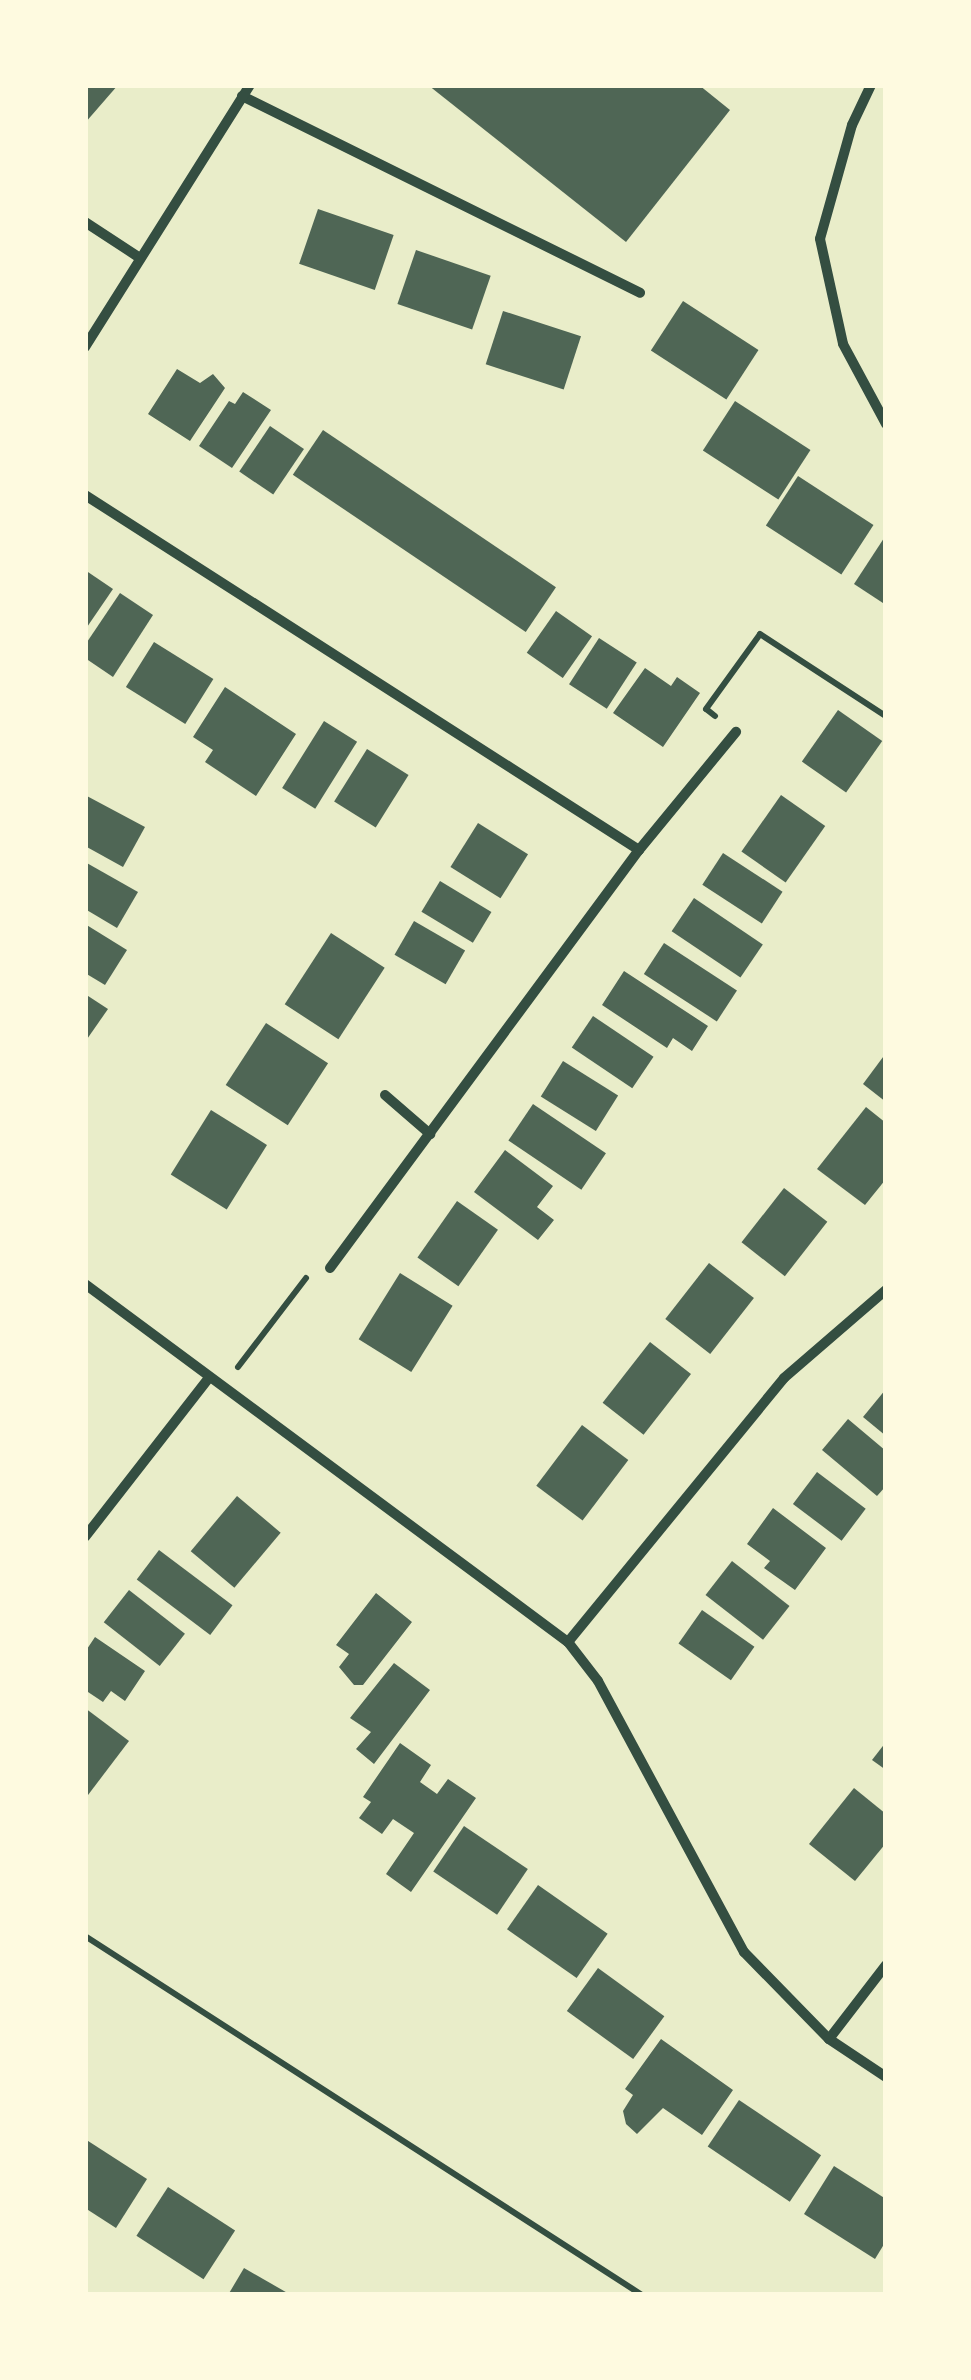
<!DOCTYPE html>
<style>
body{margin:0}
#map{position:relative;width:971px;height:2380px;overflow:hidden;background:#e9edc9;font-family:"Golos Text",sans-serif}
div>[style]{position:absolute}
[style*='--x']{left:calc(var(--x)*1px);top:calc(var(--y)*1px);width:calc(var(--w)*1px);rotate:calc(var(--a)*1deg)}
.building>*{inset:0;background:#4f6655;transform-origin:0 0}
.path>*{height:6px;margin:-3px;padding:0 3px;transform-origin:3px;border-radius:3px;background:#344e41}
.minor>*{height:10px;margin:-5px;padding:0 5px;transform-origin:5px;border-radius:5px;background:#344e41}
span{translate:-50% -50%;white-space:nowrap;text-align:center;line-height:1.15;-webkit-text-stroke:8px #fefae0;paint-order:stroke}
.frame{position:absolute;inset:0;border:88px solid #fefae0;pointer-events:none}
</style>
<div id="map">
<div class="building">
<div style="clip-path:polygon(85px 85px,118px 85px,85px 123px)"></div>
<div style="clip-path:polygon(428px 85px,699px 85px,730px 110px,626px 242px)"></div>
<div style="left:318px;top:209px;width:80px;height:58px;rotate:19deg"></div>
<div style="left:416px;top:250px;width:79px;height:57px;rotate:19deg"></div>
<div style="left:683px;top:301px;width:90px;height:59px;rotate:33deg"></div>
<div style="left:503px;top:311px;width:82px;height:56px;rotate:18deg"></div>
<div style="clip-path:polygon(177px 369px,200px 383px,213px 374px,225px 388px,190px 441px,148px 414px)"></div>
<div style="clip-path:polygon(243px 392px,271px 410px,232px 468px,199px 446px,229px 401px,235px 404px)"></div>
<div style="left:735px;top:401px;width:90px;height:59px;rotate:33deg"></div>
<div style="left:270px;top:426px;width:41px;height:55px;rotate:34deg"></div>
<div style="left:323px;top:430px;width:281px;height:54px;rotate:34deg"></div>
<div style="left:798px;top:476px;width:90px;height:59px;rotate:33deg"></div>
<div style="clip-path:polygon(886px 535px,886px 605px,854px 584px)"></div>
<div style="clip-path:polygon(85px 570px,113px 589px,85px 630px)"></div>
<div style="clip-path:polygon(120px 593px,153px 615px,113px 677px,85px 658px,85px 645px)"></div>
<div style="left:556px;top:611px;width:44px;height:51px;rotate:35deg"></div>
<div style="left:599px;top:638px;width:45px;height:55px;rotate:33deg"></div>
<div style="left:154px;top:642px;width:70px;height:53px;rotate:32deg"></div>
<div style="clip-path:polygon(645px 668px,671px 686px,677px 677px,700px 693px,663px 747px,613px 713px)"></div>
<div style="clip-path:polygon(225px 687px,296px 734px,256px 796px,205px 762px,213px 750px,193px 737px)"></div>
<div style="left:838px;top:710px;width:54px;height:63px;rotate:35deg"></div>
<div style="left:324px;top:721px;width:39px;height:79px;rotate:32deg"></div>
<div style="left:367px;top:749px;width:49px;height:62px;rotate:32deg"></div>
<div style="clip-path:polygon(85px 795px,145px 827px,123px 867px,85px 846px)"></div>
<div style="left:781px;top:795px;width:54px;height:69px;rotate:35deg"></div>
<div style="left:478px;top:823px;width:59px;height:52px;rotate:32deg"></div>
<div style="left:723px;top:853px;width:71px;height:38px;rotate:33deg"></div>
<div style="clip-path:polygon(85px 862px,138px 892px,117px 928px,85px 909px)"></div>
<div style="left:440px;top:881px;width:60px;height:36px;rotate:31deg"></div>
<div style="left:694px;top:898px;width:83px;height:40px;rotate:34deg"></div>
<div style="left:414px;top:921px;width:59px;height:39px;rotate:30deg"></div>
<div style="clip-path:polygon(85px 924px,127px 950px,105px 985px,85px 973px)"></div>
<div style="left:331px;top:933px;width:64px;height:85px;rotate:33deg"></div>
<div style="left:664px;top:943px;width:87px;height:37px;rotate:33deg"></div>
<div style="clip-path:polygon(624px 971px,708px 1026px,692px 1051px,673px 1038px,667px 1048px,602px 1005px)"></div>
<div style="clip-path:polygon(85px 994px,108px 1009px,85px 1042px)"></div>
<div style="left:593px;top:1016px;width:73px;height:38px;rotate:34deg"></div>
<div style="left:266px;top:1023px;width:74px;height:74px;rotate:33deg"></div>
<div style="clip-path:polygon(886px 1053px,886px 1102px,863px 1084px)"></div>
<div style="left:563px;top:1061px;width:65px;height:42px;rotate:32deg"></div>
<div style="left:533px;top:1104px;width:88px;height:44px;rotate:34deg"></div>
<div style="clip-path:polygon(866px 1107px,886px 1123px,886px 1179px,865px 1205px,817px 1169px)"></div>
<div style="left:211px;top:1110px;width:66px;height:76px;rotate:32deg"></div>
<div style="clip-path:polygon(505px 1150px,553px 1186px,537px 1207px,554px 1220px,538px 1240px,474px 1192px)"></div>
<div style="left:784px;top:1188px;width:55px;height:69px;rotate:38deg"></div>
<div style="left:457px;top:1201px;width:50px;height:69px;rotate:35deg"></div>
<div style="left:709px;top:1263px;width:57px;height:71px;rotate:38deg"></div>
<div style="left:400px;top:1273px;width:62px;height:78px;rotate:32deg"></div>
<div style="left:650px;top:1342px;width:52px;height:77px;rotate:38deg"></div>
<div style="clip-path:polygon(886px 1389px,886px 1436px,863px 1417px)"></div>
<div style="clip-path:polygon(848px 1419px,886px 1451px,886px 1486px,877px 1496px,822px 1450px)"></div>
<div style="left:582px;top:1425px;width:58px;height:76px;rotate:37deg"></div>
<div style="left:817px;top:1472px;width:61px;height:40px;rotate:37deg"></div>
<div style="left:237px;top:1496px;width:57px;height:72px;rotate:40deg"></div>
<div style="clip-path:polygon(773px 1508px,826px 1548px,795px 1590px,764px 1568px,770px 1561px,747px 1544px)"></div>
<div style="left:159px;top:1550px;width:92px;height:37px;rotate:37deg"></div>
<div style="left:732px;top:1561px;width:73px;height:43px;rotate:38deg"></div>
<div style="left:129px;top:1590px;width:71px;height:41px;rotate:38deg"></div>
<div style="clip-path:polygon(376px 1593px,412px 1622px,363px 1685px,354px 1685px,339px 1667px,349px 1654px,336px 1645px)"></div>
<div style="left:702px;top:1610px;width:64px;height:41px;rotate:35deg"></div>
<div style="clip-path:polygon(95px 1637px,145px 1671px,125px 1701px,111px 1691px,103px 1702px,85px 1690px,85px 1652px)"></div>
<div style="clip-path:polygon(394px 1663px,430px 1690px,374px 1764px,356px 1749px,371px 1732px,350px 1718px)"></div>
<div style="clip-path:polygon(85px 1708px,129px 1741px,85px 1799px)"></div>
<div style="clip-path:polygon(886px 1742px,886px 1770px,872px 1760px)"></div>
<div style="clip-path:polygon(400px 1743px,431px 1765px,420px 1782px,437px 1794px,448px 1779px,476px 1798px,411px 1892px,386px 1874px,414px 1833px,393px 1819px,382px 1834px,359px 1818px,371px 1802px,363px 1797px)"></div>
<div style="clip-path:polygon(854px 1788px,886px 1814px,886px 1843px,855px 1881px,809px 1844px)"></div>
<div style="left:464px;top:1826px;width:77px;height:55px;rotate:34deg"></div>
<div style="left:538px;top:1885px;width:85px;height:54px;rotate:35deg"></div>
<div style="left:598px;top:1968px;width:82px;height:53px;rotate:36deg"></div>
<div style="clip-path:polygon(661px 2039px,733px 2090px,702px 2135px,663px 2108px,637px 2134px,626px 2124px,623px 2111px,633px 2095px,625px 2089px)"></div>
<div style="left:739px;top:2100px;width:99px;height:56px;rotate:34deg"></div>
<div style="clip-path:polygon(85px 2139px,147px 2179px,116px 2228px,85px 2208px)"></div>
<div style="clip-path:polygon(834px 2166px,886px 2199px,886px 2241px,875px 2259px,804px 2214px)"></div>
<div style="left:168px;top:2187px;width:80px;height:58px;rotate:33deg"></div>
<div style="clip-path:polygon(244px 2268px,291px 2295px,228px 2295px)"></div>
</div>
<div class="path">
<div style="--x:715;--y:716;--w:11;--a:-142"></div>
<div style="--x:706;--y:709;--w:92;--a:-54.2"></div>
<div style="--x:760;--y:634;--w:150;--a:33.1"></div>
<div style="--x:238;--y:1367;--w:112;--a:-52.6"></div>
<div style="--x:85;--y:1936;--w:663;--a:32.8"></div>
</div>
<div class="minor">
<div style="--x:871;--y:85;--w:44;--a:115.4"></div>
<div style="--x:852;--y:125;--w:118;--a:105.7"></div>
<div style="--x:820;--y:239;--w:107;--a:77.6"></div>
<div style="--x:843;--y:344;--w:91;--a:61.7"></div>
<div style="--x:242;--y:96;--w:444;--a:26.3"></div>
<div style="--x:85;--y:222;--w:62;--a:33.2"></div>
<div style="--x:85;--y:347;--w:310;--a:-57.8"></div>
<div style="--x:85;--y:495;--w:658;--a:32.65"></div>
<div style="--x:385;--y:1095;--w:60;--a:40.9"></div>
<div style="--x:330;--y:1268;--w:520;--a:-53.53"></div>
<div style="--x:639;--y:850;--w:153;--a:-50.6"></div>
<div style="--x:85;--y:1284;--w:601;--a:36.55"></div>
<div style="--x:568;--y:1642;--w:49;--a:52.4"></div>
<div style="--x:598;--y:1681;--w:308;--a:61.7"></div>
<div style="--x:744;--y:1952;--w:122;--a:45.7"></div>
<div style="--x:829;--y:2039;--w:69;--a:33.7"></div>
<div style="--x:85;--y:1537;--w:202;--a:-52.1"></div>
<div style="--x:568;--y:1642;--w:341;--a:-50.7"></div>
<div style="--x:784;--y:1378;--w:135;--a:-40.8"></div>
<div style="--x:829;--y:2039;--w:93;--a:-52.4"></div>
</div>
<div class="frame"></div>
</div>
